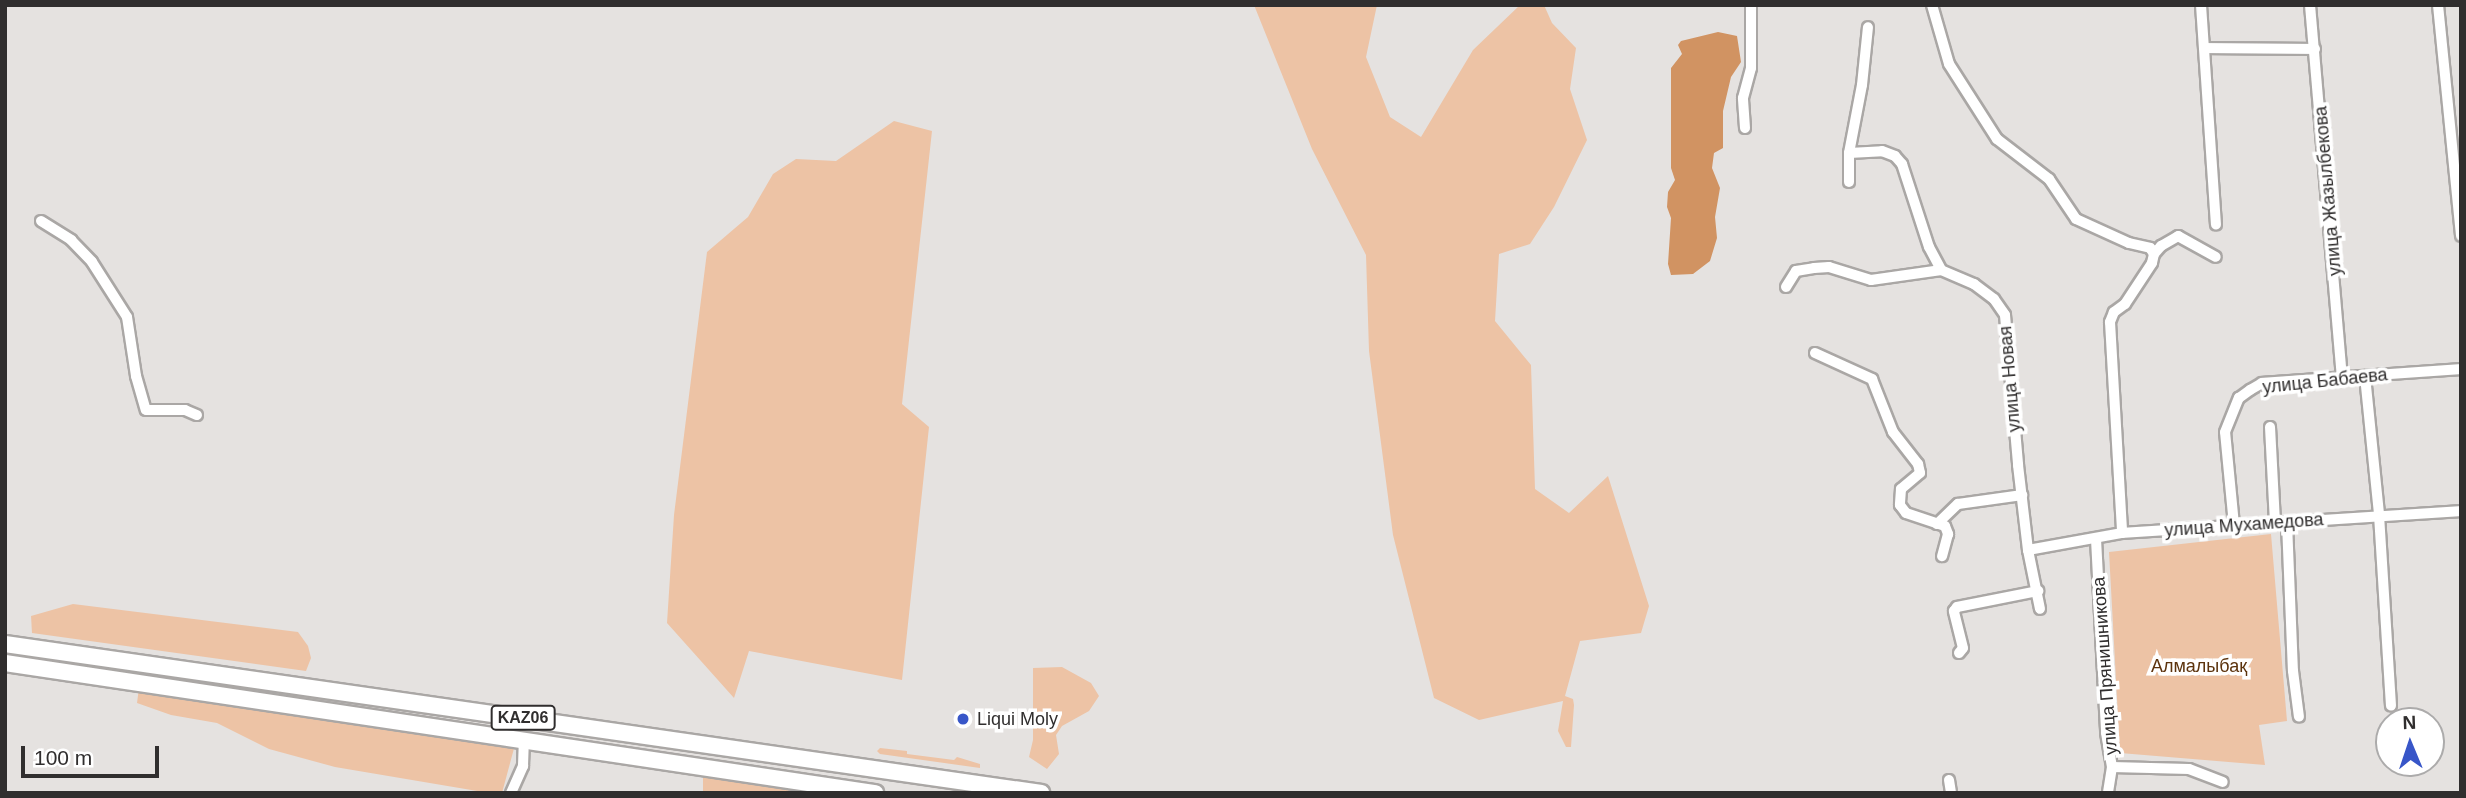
<!DOCTYPE html>
<meta charset="utf-8">
<style>
body{margin:0}
#map{position:relative;width:2466px;height:798px;overflow:hidden;background:#e5e2e0;font-family:Helvetica,sans-serif}
div>[style]{position:absolute}
[style*='--x']{left:calc(var(--x)*1px);top:calc(var(--y)*1px);width:calc(var(--w)*1px);rotate:calc(var(--a)*1deg)}
.green>*{inset:0;background:#edc3a5}
.water>*{inset:0;background:#d19362}
.roads{filter:drop-shadow(2px 0 #aaa7a5) drop-shadow(-2px 0 #aaa7a5) drop-shadow(0 2px #aaa7a5) drop-shadow(0 -2px #aaa7a5)}
.minor>*{height:10px;margin:-5px;padding:0 5px;transform-origin:5px;border-radius:5px;background:#fff}
.trunk>*{height:16px;margin:-8px;padding:0 8px;transform-origin:8px;border-radius:8px;background:#fff}
.dots>*{width:19px;height:19px;translate:-50% -50%;box-sizing:border-box;border:4px solid #fff;border-radius:50%}
span{translate:-50% -50%;white-space:nowrap;text-align:center;line-height:1.15;-webkit-text-stroke:7px #fff;paint-order:stroke}
.shield-label span{padding:2px 5px;background:#fff;border:2px solid;border-radius:5px;-webkit-text-stroke-width:0}
.shield-label{font-size:16px;color:#302e2e;font-weight:700}
.street-label{font-size:18px;color:#302e2e}
.park-label{font-size:18px;color:#5c330d}
.poi-label{font-size:18px;color:#302e2e}
.left{translate:0 -50%;text-align:left}
.frame{position:absolute;inset:0;border:7px solid #302e2e;pointer-events:none}
.north{position:absolute;left:2375px;top:707px;width:70px;height:70px;box-sizing:border-box;background:#fff;border:2px solid #acabab;border-radius:50%;rotate:358deg;font-size:19px;font-weight:700;line-height:28px;text-align:center;color:#302e2e}
.north::after{content:'';display:block;margin:auto;width:24px;height:32px;background:#3856c8;clip-path:polygon(50% 0,100% 100%,50% 72%,0 100%)}
.scale{position:absolute;left:21px;top:746px;width:138px;height:32px;box-sizing:border-box;border:4px solid #302e2e;border-top:0;padding-left:9px;font-size:21px;line-height:24px;white-space:nowrap;color:#302e2e;-webkit-text-stroke:5px #fff;paint-order:stroke}
</style>
<div id="map">
<div class="green">
<div style="clip-path:polygon(1254px 5px,1377px 5px,1366px 57px,1390px 117px,1421px 137px,1473px 50px,1520px 5px,1544px 5px,1552px 23px,1576px 48px,1570px 89px,1587px 140px,1554px 207px,1530px 244px,1499px 254px,1495px 321px,1531px 365px,1535px 489px,1569px 513px,1608px 476px,1649px 606px,1641px 633px,1580px 641px,1565px 696px,1573px 699px,1574px 705px,1571px 747px,1566px 747px,1558px 731px,1563px 701px,1479px 720px,1434px 698px,1393px 535px,1369px 351px,1366px 255px,1312px 149px)"></div>
<div style="clip-path:polygon(894px 121px,932px 131px,902px 404px,929px 427px,902px 680px,749px 651px,734px 698px,667px 623px,674px 515px,707px 252px,748px 217px,773px 174px,796px 159px,836px 161px)"></div>
<div style="clip-path:polygon(2271px 534px,2287px 721px,2259px 725px,2265px 765px,2120px 753px,2109px 552px)"></div>
<div style="clip-path:polygon(73px 604px,298px 632px,308px 646px,311px 658px,306px 671px,32px 633px,31px 616px)"></div>
<div style="clip-path:polygon(1062px 667px,1091px 683px,1099px 696px,1089px 711px,1062px 726px,1056px 735px,1059px 754px,1047px 769px,1029px 757px,1033px 740px,1033px 668px)"></div>
<div style="clip-path:polygon(139px 688px,516px 741px,502px 793px,489px 793px,335px 767px,269px 749px,217px 723px,171px 715px,137px 703px)"></div>
<div style="clip-path:polygon(880px 748px,907px 751px,907px 754px,954px 760px,957px 757px,980px 764px,980px 768px,880px 754px,877px 751px)"></div>
<div style="clip-path:polygon(703px 771px,844px 793px,703px 793px)"></div>
</div>
<div class="water">
<div style="clip-path:polygon(1718px 32px,1737px 36px,1741px 62px,1731px 77px,1723px 111px,1723px 148px,1714px 153px,1712px 168px,1720px 188px,1715px 217px,1717px 238px,1710px 261px,1693px 274px,1671px 275px,1668px 264px,1671px 218px,1667px 207px,1668px 192px,1675px 180px,1671px 168px,1671px 68px,1682px 54px,1678px 45px,1681px 41px)"></div>
</div>
<div class="roads">
<div class="minor">
<div style="--x:1932;--y:5;--w:61;--a:73.9"></div>
<div style="--x:1949;--y:64;--w:89;--a:57.4"></div>
<div style="--x:1997;--y:139;--w:66;--a:37.6"></div>
<div style="--x:2049;--y:179;--w:48;--a:56"></div>
<div style="--x:2076;--y:219;--w:58;--a:24.4"></div>
<div style="--x:2129;--y:243;--w:22;--a:13"></div>
<div style="--x:2150;--y:248;--w:7;--a:56"></div>
<div style="--x:2154;--y:254;--w:9;--a:103"></div>
<div style="--x:2152;--y:263;--w:49;--a:123.4"></div>
<div style="--x:2125;--y:304;--w:14;--a:144"></div>
<div style="--x:2114;--y:312;--w:11;--a:112"></div>
<div style="--x:2110;--y:322;--w:211;--a:86.7"></div>
<div style="--x:2201;--y:5;--w:220;--a:86.1"></div>
<div style="--x:2310;--y:5;--w:373;--a:85.1"></div>
<div style="--x:2438;--y:5;--w:232;--a:84.3"></div>
<div style="--x:2205;--y:48;--w:110;--a:0.5"></div>
<div style="--x:1745;--y:128;--w:30;--a:-94"></div>
<div style="--x:1743;--y:98;--w:31;--a:-75"></div>
<div style="--x:1751;--y:68;--w:63;--a:-90"></div>
<div style="--x:1849;--y:153;--w:33;--a:-3"></div>
<div style="--x:1882;--y:151;--w:14;--a:21"></div>
<div style="--x:1895;--y:156;--w:11;--a:49"></div>
<div style="--x:1902;--y:164;--w:87;--a:72"></div>
<div style="--x:1929;--y:247;--w:26;--a:62"></div>
<div style="--x:1941;--y:270;--w:36;--a:23"></div>
<div style="--x:1974;--y:284;--w:25;--a:37"></div>
<div style="--x:1994;--y:299;--w:19;--a:55"></div>
<div style="--x:2005;--y:315;--w:151;--a:85"></div>
<div style="--x:2018;--y:465;--w:86;--a:83.3"></div>
<div style="--x:2028;--y:550;--w:60;--a:78.5"></div>
<div style="--x:1849;--y:182;--w:29;--a:-90"></div>
<div style="--x:1849;--y:153;--w:69;--a:-79.2"></div>
<div style="--x:1862;--y:85;--w:58;--a:-84.1"></div>
<div style="--x:41;--y:221;--w:36;--a:32"></div>
<div style="--x:71;--y:240;--w:30;--a:46"></div>
<div style="--x:92;--y:262;--w:65;--a:57.5"></div>
<div style="--x:127;--y:317;--w:60;--a:81.3"></div>
<div style="--x:136;--y:376;--w:35;--a:74"></div>
<div style="--x:146;--y:410;--w:39;--a:0"></div>
<div style="--x:185;--y:410;--w:13;--a:23"></div>
<div style="--x:2154;--y:254;--w:11;--a:-49"></div>
<div style="--x:2161;--y:246;--w:20;--a:-30"></div>
<div style="--x:2178;--y:236;--w:43;--a:28.9"></div>
<div style="--x:1786;--y:287;--w:19;--a:-58"></div>
<div style="--x:1796;--y:271;--w:18;--a:-9"></div>
<div style="--x:1814;--y:268;--w:15;--a:-4"></div>
<div style="--x:1829;--y:267;--w:44;--a:17.2"></div>
<div style="--x:1871;--y:280;--w:71;--a:-8.1"></div>
<div style="--x:1815;--y:353;--w:63;--a:24.5"></div>
<div style="--x:1872;--y:379;--w:57;--a:68.4"></div>
<div style="--x:1893;--y:432;--w:41;--a:52"></div>
<div style="--x:1918;--y:464;--w:9;--a:77"></div>
<div style="--x:1920;--y:473;--w:25;--a:140"></div>
<div style="--x:1901;--y:489;--w:16;--a:94"></div>
<div style="--x:1900;--y:505;--w:10;--a:53"></div>
<div style="--x:1906;--y:513;--w:41;--a:18.4"></div>
<div style="--x:1945;--y:526;--w:9;--a:69"></div>
<div style="--x:1948;--y:534;--w:23;--a:105"></div>
<div style="--x:2365;--y:376;--w:140;--a:84.2"></div>
<div style="--x:2379;--y:515;--w:191;--a:86.4"></div>
<div style="--x:2270;--y:427;--w:96;--a:87"></div>
<div style="--x:2287;--y:523;--w:148;--a:87.7"></div>
<div style="--x:2293;--y:671;--w:46;--a:82.6"></div>
<div style="--x:1937;--y:524;--w:29;--a:-44"></div>
<div style="--x:1958;--y:504;--w:65;--a:-8"></div>
<div style="--x:2234;--y:525;--w:93;--a:-95.5"></div>
<div style="--x:2225;--y:432;--w:37;--a:-68"></div>
<div style="--x:2239;--y:398;--w:14;--a:-36"></div>
<div style="--x:2250;--y:390;--w:14;--a:-30"></div>
<div style="--x:2262;--y:383;--w:199;--a:-4"></div>
<div style="--x:2096;--y:539;--w:194;--a:87"></div>
<div style="--x:2106;--y:733;--w:35;--a:80"></div>
<div style="--x:2112;--y:767;--w:26;--a:99"></div>
<div style="--x:2028;--y:550;--w:96;--a:-10.3"></div>
<div style="--x:2122;--y:533;--w:340;--a:-3.7"></div>
<div style="--x:1959;--y:653;--w:6;--a:-51"></div>
<div style="--x:1963;--y:648;--w:38;--a:-104"></div>
<div style="--x:1954;--y:611;--w:5;--a:-53"></div>
<div style="--x:1957;--y:607;--w:83;--a:-11.2"></div>
<div style="--x:2112;--y:767;--w:77;--a:1.5"></div>
<div style="--x:2189;--y:769;--w:36;--a:21"></div>
<div style="--x:1949;--y:780;--w:13;--a:81"></div>
<div style="--x:511;--y:793;--w:30;--a:-66"></div>
<div style="--x:523;--y:766;--w:27;--a:-88"></div>
</div>
<div class="trunk">
<div style="--x:5;--y:644;--w:1047;--a:8.18"></div>
<div style="--x:5;--y:663;--w:880;--a:8.5"></div>
</div>
</div>
<div class="dots">
<div style="left:963px;top:719px;background:#3856c8"></div>
</div>
<div class="shield-label">
<span style="left:523px;top:718px">KАZ06</span>
</div>
<div class="street-label">
<span style="left:2328px;top:191px;rotate:-95deg">улица Жазылбекова</span>
<span style="left:2010px;top:379px;rotate:-95deg">улица Новая</span>
<span style="left:2325px;top:381px;rotate:-6deg">улица Бабаева</span>
<span style="left:2244px;top:525px;rotate:-4deg">улица Мухамедова</span>
<span style="left:2105px;top:666px;rotate:-94deg">улица Прянишникова</span>
</div>
<div class="park-label">
<span style="left:2199px;top:666px">Алмалыбақ</span>
</div>
<div class="poi-label">
<span class="left" style="left:977px;top:719px">Liqui Moly</span>
</div>
<div class="frame"></div>
<div class="north">N</div>
<div class="scale">100 m</div>
</div>
